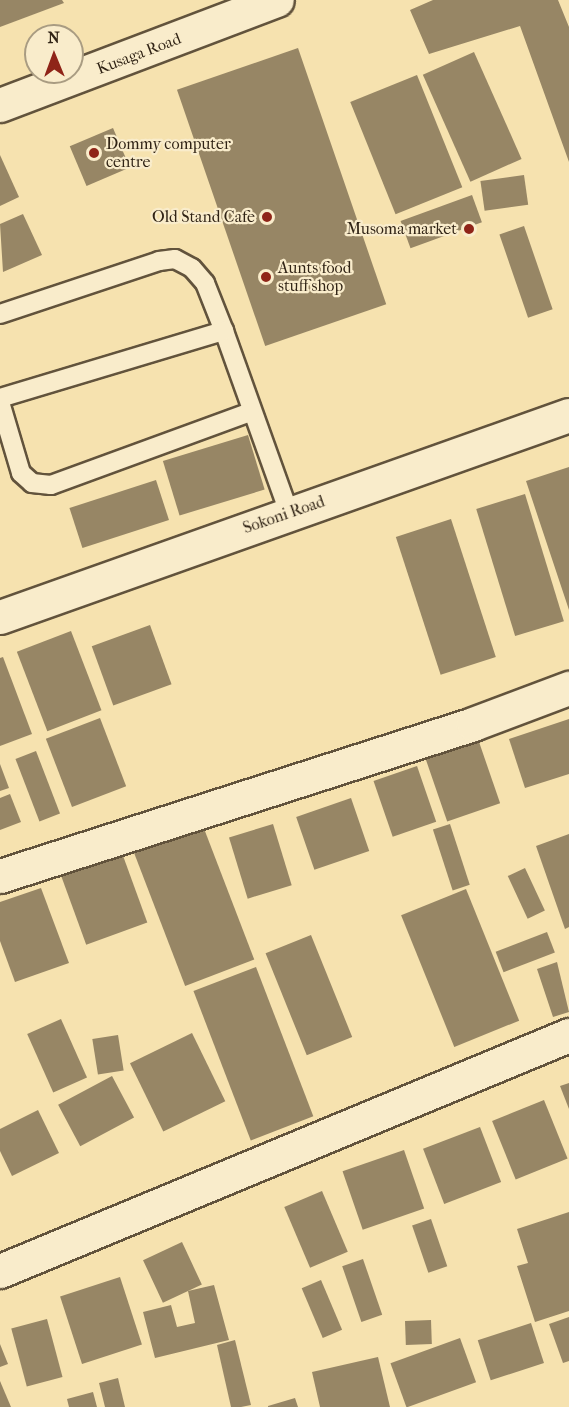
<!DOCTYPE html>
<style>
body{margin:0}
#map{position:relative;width:569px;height:1407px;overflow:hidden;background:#f6e2af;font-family:"IM FELL French Canon",serif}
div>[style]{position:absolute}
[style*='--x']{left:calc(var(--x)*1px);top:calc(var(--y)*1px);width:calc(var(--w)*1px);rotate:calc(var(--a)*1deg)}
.building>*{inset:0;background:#978665;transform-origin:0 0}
.roads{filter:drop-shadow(2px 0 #62533c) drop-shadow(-2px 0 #62533c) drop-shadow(0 2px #62533c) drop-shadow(0 -2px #62533c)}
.lane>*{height:18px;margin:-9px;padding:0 9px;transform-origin:9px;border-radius:9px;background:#f9eccb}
.street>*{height:33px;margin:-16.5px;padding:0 16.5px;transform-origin:16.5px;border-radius:16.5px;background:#f9eccb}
.secondary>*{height:33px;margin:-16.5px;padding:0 16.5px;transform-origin:16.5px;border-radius:16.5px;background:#f9eccb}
.dots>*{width:16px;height:16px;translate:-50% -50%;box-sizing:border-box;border:3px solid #f9eccb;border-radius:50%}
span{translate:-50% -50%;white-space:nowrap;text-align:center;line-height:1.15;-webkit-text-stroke:4.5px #f9eccb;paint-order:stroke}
.street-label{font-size:16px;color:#302315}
.poi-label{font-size:16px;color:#302315}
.left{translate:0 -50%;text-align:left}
.right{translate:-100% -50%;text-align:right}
.north{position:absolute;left:24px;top:24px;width:60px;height:60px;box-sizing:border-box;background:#f9eccb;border:2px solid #a99c82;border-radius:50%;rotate:359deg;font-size:16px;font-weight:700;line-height:24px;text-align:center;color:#302315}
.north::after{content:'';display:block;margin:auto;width:21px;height:27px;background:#8f2418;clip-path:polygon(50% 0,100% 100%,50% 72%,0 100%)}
</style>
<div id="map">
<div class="building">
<div style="clip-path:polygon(0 0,62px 0,64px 3px,0 27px)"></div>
<div style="clip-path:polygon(433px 0,558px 0,569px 27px,569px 162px,520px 26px,429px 54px,410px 10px)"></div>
<div style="left:298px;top:48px;width:271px;height:128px;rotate:71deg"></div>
<div style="left:474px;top:52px;width:117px;height:56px;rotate:66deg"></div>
<div style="left:417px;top:75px;width:121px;height:72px;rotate:68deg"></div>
<div style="left:113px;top:128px;width:43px;height:47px;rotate:67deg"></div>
<div style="clip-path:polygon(0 155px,19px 197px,0 206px)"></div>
<div style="left:524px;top:175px;width:30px;height:44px;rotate:82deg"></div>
<div style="left:472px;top:195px;width:29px;height:76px;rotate:70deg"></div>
<div style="clip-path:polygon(23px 214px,42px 255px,3px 272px,0 224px)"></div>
<div style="left:524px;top:226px;width:88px;height:26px;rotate:71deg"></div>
<div style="left:248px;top:435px;width:57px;height:89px;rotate:73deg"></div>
<div style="clip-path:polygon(569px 467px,569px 610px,526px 481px)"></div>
<div style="left:156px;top:480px;width:42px;height:91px;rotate:72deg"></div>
<div style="left:525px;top:494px;width:133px;height:51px;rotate:73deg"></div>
<div style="left:451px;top:519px;width:145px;height:58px;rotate:72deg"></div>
<div style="left:150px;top:625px;width:63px;height:62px;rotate:70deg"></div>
<div style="left:71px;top:631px;width:85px;height:58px;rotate:69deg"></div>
<div style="clip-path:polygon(3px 657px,32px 734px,0 746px,0 658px)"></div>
<div style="left:100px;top:718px;width:73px;height:58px;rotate:69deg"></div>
<div style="clip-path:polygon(569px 719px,569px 774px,525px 788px,509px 739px)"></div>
<div style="left:478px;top:739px;width:68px;height:56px;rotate:71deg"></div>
<div style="left:36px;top:751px;width:67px;height:22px;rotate:69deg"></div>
<div style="clip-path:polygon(0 764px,9px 788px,0 791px)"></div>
<div style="left:417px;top:766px;width:59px;height:46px;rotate:71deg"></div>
<div style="clip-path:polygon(10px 794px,21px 822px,0 830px,0 798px)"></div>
<div style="left:351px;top:798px;width:56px;height:58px;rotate:71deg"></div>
<div style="left:273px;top:824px;width:64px;height:46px;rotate:73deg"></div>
<div style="left:450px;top:824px;width:64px;height:18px;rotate:72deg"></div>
<div style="left:203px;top:826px;width:143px;height:74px;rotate:69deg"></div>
<div style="clip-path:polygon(569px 834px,569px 927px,565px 929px,536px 846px)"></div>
<div style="left:122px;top:853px;width:74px;height:65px;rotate:70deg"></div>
<div style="left:525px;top:868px;width:47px;height:19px;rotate:65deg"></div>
<div style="clip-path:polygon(41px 888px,69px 963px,15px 982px,0 941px,0 902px)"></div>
<div style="left:466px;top:889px;width:142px;height:70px;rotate:68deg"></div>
<div style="left:547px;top:932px;width:22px;height:55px;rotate:69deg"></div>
<div style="left:311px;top:935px;width:110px;height:49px;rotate:68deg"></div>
<div style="clip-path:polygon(557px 962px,569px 1012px,553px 1017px,537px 969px)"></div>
<div style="left:256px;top:967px;width:160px;height:67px;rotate:69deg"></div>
<div style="left:61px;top:1019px;width:64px;height:37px;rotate:66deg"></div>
<div style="left:192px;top:1033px;width:76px;height:69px;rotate:64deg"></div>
<div style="left:118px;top:1035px;width:36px;height:26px;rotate:81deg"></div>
<div style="left:112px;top:1076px;width:47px;height:61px;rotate:62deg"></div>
<div style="clip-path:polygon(569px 1083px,569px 1109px,560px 1086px)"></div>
<div style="left:544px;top:1100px;width:63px;height:56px;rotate:68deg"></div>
<div style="clip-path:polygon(38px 1110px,59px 1153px,12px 1176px,0 1151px,0 1129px)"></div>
<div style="left:480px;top:1127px;width:59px;height:61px;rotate:69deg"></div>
<div style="left:404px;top:1150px;width:62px;height:65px;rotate:71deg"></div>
<div style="left:322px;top:1191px;width:66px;height:41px;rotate:67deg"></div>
<div style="clip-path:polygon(569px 1212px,569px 1311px,535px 1322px,517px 1266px,528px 1263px,517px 1229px)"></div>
<div style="left:431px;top:1219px;width:50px;height:20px;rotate:71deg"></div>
<div style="left:182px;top:1242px;width:47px;height:43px;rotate:65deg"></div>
<div style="left:363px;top:1259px;width:59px;height:22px;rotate:71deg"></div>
<div style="left:120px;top:1277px;width:71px;height:63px;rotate:72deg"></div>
<div style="left:321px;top:1280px;width:54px;height:21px;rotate:67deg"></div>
<div style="clip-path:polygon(214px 1285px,229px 1340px,155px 1358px,143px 1312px,171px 1305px,177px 1327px,195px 1323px,188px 1291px)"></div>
<div style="clip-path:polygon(569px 1317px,569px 1361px,563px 1363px,549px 1324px)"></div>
<div style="left:47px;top:1319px;width:60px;height:37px;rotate:75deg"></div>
<div style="left:431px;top:1320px;width:24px;height:26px;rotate:88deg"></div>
<div style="left:531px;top:1323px;width:42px;height:56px;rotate:72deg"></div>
<div style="left:460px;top:1338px;width:47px;height:74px;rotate:70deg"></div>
<div style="clip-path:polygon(235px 1340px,251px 1405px,241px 1407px,231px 1407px,217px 1345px)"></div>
<div style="clip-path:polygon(0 1344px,8px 1364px,0 1367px)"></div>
<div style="clip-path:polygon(378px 1357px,390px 1407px,320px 1407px,312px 1372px)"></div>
<div style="clip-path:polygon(118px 1378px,125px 1407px,105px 1407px,99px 1383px)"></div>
<div style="clip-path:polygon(0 1381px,11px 1407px,0 1407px)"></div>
<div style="clip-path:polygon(93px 1392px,97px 1407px,69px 1407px,67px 1399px)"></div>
<div style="clip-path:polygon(295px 1398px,298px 1407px,268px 1407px,268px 1406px)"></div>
</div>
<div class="roads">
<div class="lane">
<div style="--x:0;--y:314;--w:168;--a:-18.4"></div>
<div style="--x:159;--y:261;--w:16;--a:-7"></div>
<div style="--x:175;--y:259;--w:19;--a:28"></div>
<div style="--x:192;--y:268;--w:20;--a:49"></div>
<div style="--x:205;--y:283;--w:52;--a:68.4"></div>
<div style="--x:224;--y:331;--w:193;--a:70.3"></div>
<div style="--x:0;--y:398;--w:234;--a:-16.7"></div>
<div style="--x:0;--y:402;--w:74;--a:73.5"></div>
<div style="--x:21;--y:473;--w:15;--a:42"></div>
<div style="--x:32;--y:483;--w:19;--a:6"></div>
<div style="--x:51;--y:485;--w:212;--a:-20.1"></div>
</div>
<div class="street">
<div style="--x:0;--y:617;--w:604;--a:-19.55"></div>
<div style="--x:0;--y:876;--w:497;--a:-17.8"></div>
<div style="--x:473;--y:724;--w:103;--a:-20.6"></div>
<div style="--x:0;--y:1271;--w:616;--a:-22.53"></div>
</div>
<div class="secondary">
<div style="--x:0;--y:105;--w:296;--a:-20.8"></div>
</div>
</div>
<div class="dots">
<div style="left:94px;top:153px;background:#8f2418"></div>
<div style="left:267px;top:217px;background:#8f2418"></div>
<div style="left:469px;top:229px;background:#8f2418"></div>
<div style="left:266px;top:277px;background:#8f2418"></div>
</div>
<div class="street-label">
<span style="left:139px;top:54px;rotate:-21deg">Kusaga Road</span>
<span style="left:284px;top:515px;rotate:-19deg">Sokoni Road</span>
</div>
<div class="poi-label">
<span class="left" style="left:106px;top:153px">Dommy computer<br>centre</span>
<span class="right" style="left:255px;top:217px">Old Stand Cafe</span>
<span class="right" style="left:457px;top:229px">Musoma market</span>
<span class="left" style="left:278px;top:277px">Aunts food<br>stuff shop</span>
</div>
<div class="north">N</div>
</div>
